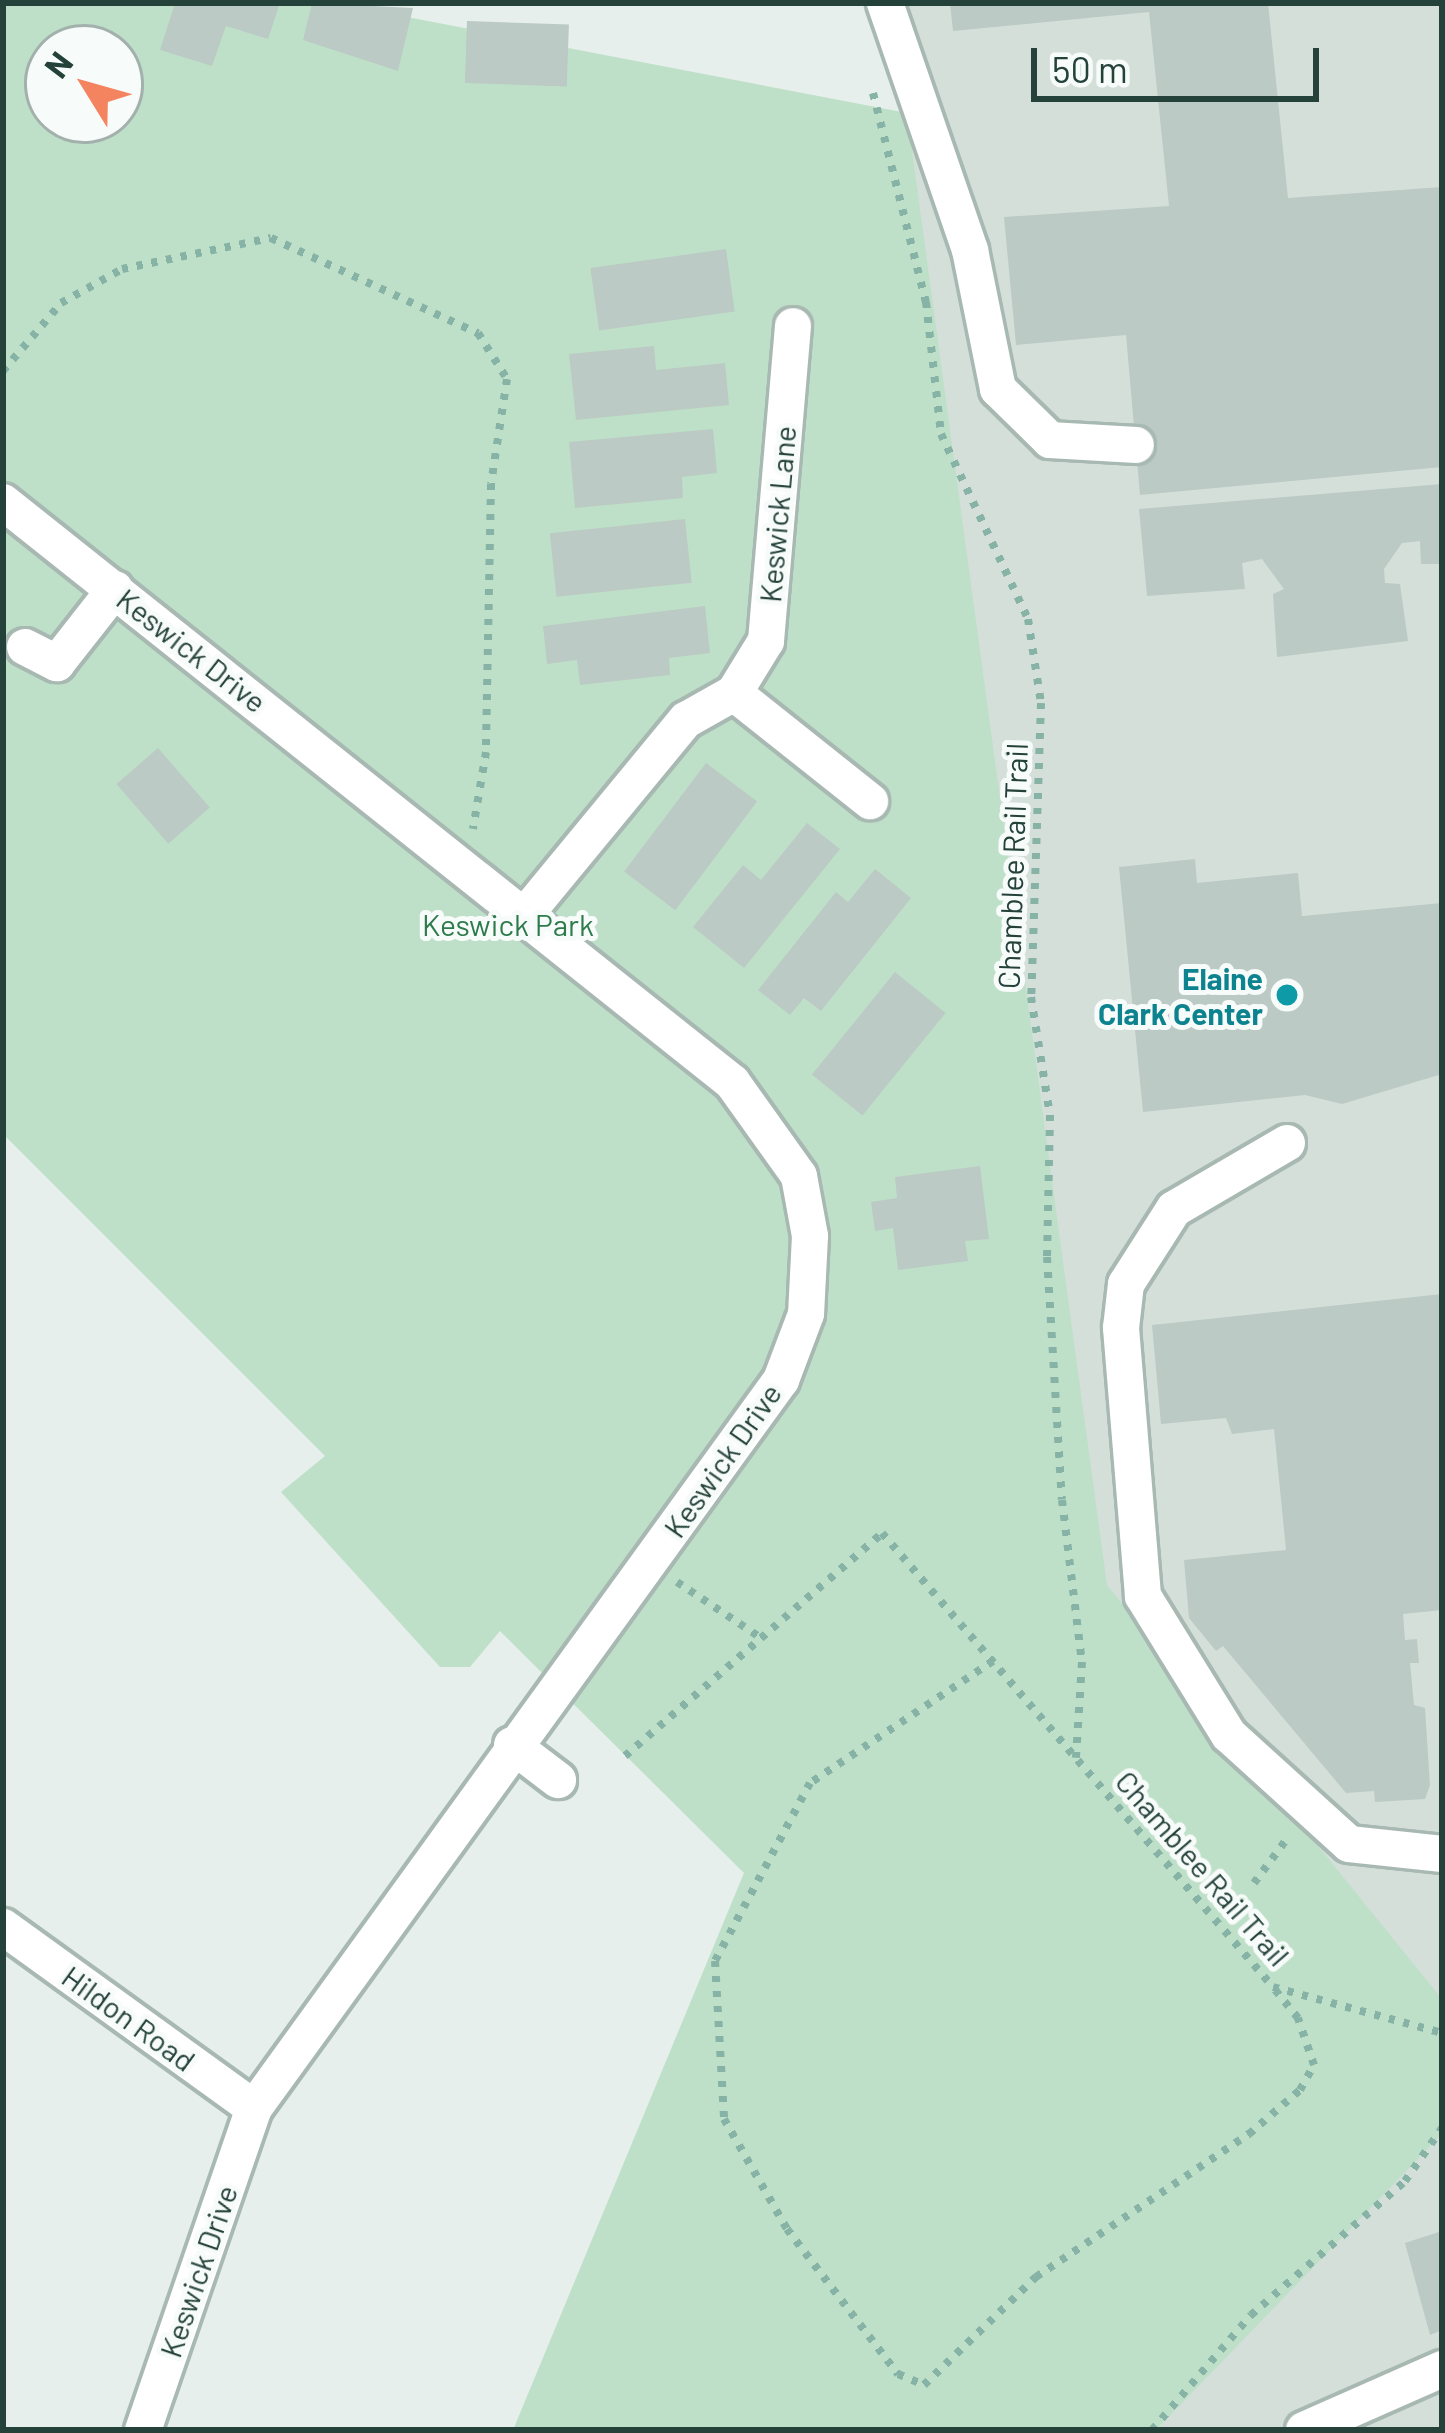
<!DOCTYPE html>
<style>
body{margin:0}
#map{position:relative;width:1445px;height:2433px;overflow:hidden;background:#e6efeb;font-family:Barlow,sans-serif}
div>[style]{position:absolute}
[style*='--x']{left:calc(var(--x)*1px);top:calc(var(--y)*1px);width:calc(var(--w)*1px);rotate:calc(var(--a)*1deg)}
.built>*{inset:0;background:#d4dfda}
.green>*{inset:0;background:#bfe0c8}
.building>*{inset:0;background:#bbcac4;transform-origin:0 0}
.path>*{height:8px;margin-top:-4px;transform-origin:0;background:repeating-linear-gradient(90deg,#86b3a5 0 6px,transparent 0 15px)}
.roads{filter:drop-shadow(3px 0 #a8b8b2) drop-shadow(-3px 0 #a8b8b2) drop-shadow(0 3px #a8b8b2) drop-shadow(0 -3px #a8b8b2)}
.minor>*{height:36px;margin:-18px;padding:0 18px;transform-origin:18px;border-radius:18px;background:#fff}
.dots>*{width:33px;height:33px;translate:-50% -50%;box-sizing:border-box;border:6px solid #f7fbf9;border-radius:50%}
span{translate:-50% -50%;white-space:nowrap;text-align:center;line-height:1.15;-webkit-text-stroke:10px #f7fbf9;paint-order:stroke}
.street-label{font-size:30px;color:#24423a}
.park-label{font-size:30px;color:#2d7a4b}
.culture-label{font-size:30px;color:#0d838f;font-weight:700}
.right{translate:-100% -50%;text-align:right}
.frame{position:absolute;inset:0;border:6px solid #24423a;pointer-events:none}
.north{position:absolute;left:24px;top:24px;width:120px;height:120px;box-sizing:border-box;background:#f7fbf9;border:3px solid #a3b1ad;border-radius:50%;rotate:307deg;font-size:33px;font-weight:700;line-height:48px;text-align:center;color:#24423a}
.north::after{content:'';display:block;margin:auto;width:42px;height:54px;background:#f4845f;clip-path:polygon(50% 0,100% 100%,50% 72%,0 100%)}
.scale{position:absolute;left:1031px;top:48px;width:288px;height:54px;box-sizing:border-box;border:6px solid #24423a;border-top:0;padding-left:15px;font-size:36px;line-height:42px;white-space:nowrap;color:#24423a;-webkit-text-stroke:9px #f7fbf9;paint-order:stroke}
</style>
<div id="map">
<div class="built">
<div style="clip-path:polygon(893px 3px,1442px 3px,1442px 2035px,1109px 1762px)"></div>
<div style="clip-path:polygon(1442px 2134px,1442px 2430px,1156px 2430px,1311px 2265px)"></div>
</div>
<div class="green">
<div style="clip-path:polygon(evenodd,3px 3px,334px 3px,907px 113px,1107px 1585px,1442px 1999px,1442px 2134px,1156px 2430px,513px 2430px,744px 1873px,500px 1631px,470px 1667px,440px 1667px,281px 1492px,325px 1456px,3px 1134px,3px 3px,48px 48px,120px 48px,120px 120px,48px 120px,48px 48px)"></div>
</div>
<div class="building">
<div style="clip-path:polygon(175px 3px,280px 3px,268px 39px,226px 26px,212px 66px,160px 50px)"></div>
<div style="clip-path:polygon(312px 3px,413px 8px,398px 71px,303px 40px)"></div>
<div style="clip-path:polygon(950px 3px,1268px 3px,1288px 198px,1442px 187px,1442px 467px,1140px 495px,1126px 335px,1016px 345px,1004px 217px,1169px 206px,1149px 12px,953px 31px)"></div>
<div style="left:467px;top:21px;width:102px;height:62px;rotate:2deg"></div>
<div style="left:726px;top:249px;width:63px;height:137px;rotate:82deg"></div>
<div style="clip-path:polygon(654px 346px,656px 370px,725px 363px,729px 405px,576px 420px,569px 354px)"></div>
<div style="clip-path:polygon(713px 429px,717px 473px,682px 477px,683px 498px,575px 508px,569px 442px)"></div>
<div style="clip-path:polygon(1442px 484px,1442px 564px,1421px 564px,1420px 541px,1402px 543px,1384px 569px,1385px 583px,1400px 584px,1408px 641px,1277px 657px,1273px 594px,1284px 589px,1262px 559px,1242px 563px,1245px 589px,1147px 596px,1139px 509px)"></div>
<div style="left:685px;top:519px;width:64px;height:136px;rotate:84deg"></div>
<div style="clip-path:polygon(705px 606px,710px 653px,669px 658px,670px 675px,580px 685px,577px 660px,547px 664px,543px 626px)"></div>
<div style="left:158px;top:748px;width:79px;height:55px;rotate:49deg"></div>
<div style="left:706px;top:763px;width:64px;height:136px;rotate:37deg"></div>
<div style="clip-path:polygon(807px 823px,840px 849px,744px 968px,693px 927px,743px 865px,761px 880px)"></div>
<div style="clip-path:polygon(1195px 859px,1197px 883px,1298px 873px,1302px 916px,1442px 903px,1442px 1074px,1342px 1104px,1305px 1095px,1143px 1112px,1119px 867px)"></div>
<div style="clip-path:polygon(875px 869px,911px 898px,821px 1011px,804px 998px,790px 1015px,758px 990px,836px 892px,848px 902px)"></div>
<div style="left:895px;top:972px;width:65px;height:132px;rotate:39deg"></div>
<div style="clip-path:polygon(980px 1166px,989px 1239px,965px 1241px,968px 1261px,898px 1270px,893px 1228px,875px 1231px,871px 1202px,897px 1198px,895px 1177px)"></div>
<div style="clip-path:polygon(1442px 1294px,1442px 1610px,1403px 1614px,1405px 1640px,1417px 1639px,1419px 1663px,1410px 1663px,1414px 1705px,1425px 1708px,1430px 1785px,1425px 1799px,1375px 1802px,1374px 1791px,1346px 1793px,1223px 1646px,1216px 1651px,1189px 1618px,1184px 1560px,1286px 1550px,1274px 1429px,1232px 1434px,1226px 1418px,1161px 1424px,1152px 1325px)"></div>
<div style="clip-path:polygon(1442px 2231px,1442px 2330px,1430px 2335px,1405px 2243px)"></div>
</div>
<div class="path">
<div style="--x:873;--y:93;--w:216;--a:75.8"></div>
<div style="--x:926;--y:302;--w:133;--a:83.5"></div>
<div style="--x:941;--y:434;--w:204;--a:64.8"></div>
<div style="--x:1028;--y:619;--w:85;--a:81.2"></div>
<div style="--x:1041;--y:703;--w:294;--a:91.9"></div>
<div style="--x:1031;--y:997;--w:120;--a:80.9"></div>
<div style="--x:1050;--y:1115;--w:142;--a:91.2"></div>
<div style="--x:1047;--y:1257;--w:243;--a:86.5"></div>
<div style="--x:1062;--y:1500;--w:163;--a:83"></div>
<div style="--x:1082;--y:1662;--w:96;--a:93.6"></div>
<div style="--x:3;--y:371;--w:89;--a:-49.5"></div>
<div style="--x:61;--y:303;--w:70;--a:-29.1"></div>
<div style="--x:122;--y:269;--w:152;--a:-11.8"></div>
<div style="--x:271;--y:238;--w:228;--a:24.7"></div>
<div style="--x:478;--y:333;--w:54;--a:57.8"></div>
<div style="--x:507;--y:379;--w:106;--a:98.7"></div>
<div style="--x:491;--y:484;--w:268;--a:91.1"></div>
<div style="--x:486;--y:752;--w:78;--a:99.6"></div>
<div style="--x:677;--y:1582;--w:101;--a:33.7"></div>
<div style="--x:993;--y:1661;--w:220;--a:146.3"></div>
<div style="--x:810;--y:1783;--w:202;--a:118.1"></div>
<div style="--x:715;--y:1961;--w:158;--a:86.7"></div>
<div style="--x:724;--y:2119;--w:127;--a:60.2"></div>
<div style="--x:787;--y:2229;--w:183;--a:52.6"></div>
<div style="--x:898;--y:2374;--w:28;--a:23"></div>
<div style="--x:924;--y:2385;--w:156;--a:-44"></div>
<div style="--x:1036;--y:2277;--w:257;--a:-33.9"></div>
<div style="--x:1249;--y:2134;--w:67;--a:-40.8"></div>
<div style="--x:1300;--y:2090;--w:29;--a:-61"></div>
<div style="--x:1314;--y:2065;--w:50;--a:-108.8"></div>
<div style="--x:1298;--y:2018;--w:40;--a:-129"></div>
<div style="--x:625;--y:1756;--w:340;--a:-40.9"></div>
<div style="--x:882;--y:1533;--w:599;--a:49.26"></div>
<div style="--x:1273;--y:1987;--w:175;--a:15.2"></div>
<div style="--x:1254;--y:1883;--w:59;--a:-53.3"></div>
<div style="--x:1152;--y:2430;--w:152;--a:-49.3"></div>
<div style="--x:1251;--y:2315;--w:204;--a:-41"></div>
<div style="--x:1405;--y:2181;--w:65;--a:-55.1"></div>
</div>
<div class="roads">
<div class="minor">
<div style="--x:885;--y:3;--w:261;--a:71"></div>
<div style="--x:970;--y:250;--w:142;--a:78.6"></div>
<div style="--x:998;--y:389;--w:73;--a:44.4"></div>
<div style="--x:1050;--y:440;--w:86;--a:3.3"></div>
<div style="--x:3;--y:502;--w:932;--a:38.51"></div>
<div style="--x:732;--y:1082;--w:115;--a:54.5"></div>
<div style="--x:799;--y:1176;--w:61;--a:79.6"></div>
<div style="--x:810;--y:1236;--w:78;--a:92.9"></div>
<div style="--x:806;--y:1314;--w:71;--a:110.7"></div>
<div style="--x:781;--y:1380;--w:899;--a:125.9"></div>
<div style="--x:254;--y:2108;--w:341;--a:109"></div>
<div style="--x:25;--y:647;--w:36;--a:27"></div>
<div style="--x:57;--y:663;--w:94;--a:-51.9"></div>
<div style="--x:734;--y:693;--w:174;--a:38.5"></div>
<div style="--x:525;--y:915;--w:253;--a:-50.5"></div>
<div style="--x:686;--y:720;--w:55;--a:-29.4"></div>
<div style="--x:734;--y:693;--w:61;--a:-58.4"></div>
<div style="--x:766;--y:641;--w:316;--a:-85.1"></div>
<div style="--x:1287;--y:1143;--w:131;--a:149.7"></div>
<div style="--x:1174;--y:1209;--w:89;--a:122.6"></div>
<div style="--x:1126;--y:1284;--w:44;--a:96.5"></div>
<div style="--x:1121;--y:1328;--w:269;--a:85.3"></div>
<div style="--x:1143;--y:1596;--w:163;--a:58.3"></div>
<div style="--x:1229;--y:1735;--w:162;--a:42.2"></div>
<div style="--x:1349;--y:1844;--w:94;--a:6.1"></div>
<div style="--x:512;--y:1745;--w:58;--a:37.3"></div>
<div style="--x:3;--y:1927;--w:309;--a:35.8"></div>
<div style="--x:1304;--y:2430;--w:151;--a:-23.8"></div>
</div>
</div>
<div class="dots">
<div style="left:1287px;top:995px;background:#0f9aa8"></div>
</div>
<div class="street-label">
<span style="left:777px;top:514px;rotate:-85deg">Keswick Lane</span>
<span style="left:192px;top:650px;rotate:38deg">Keswick Drive</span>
<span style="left:1012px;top:866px;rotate:-88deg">Chamblee Rail Trail</span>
<span style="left:722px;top:1460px;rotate:-55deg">Keswick Drive</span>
<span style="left:1203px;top:1868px;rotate:49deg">Chamblee Rail Trail</span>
<span style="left:129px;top:2018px;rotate:36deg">Hildon Road</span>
<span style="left:198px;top:2271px;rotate:-71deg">Keswick Drive</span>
</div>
<div class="park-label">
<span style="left:508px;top:924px">Keswick Park</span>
</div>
<div class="culture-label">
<span class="right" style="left:1263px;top:995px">Elaine<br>Clark Center</span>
</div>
<div class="frame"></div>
<div class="north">N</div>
<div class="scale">50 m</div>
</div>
